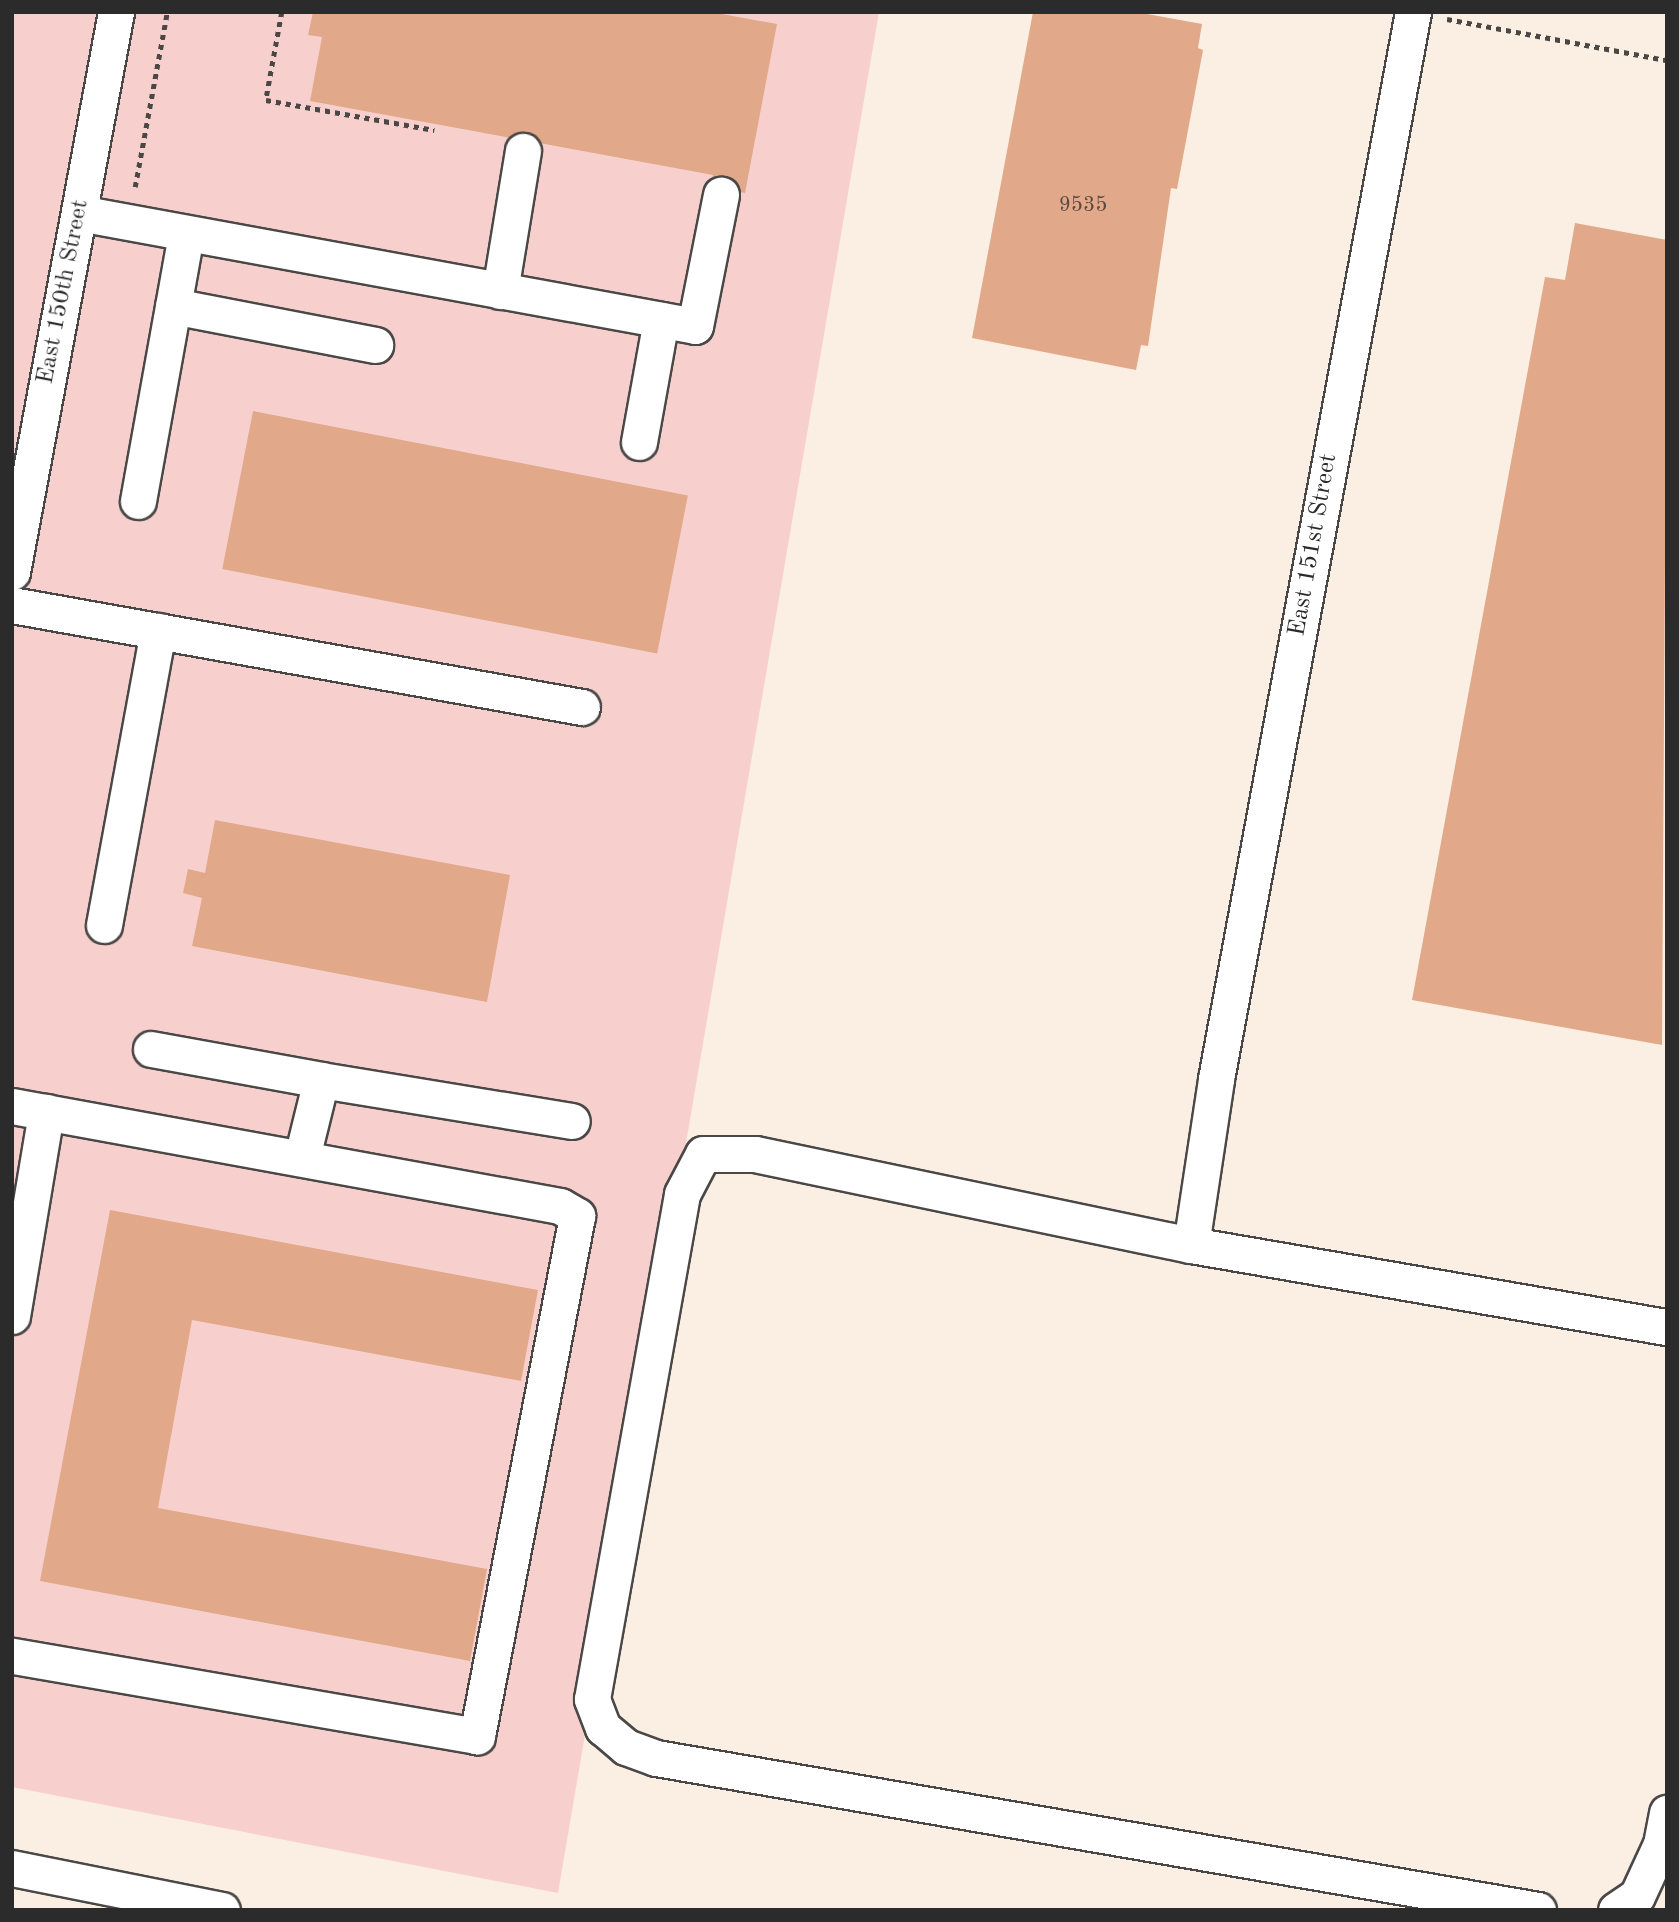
<!DOCTYPE html>
<style>
body{margin:0}
#map{position:relative;width:1679px;height:1922px;overflow:hidden;background:#faefe2;font-family:"Old Standard TT",serif}
div>[style]{position:absolute}
[style*='--x']{left:calc(var(--x)*1px);top:calc(var(--y)*1px);width:calc(var(--w)*1px);rotate:calc(var(--a)*1deg)}
.built>*{inset:0;background:#f7d0ce}
.building>*{inset:0;background:#e1a889;transform-origin:0 0}
.path>*{height:4.5px;margin-top:-2.25px;transform-origin:0;background:repeating-linear-gradient(90deg,#4a4846 0 5px,transparent 0 10px)}
.roads{filter:drop-shadow(2px 0 #4a4846) drop-shadow(-2px 0 #4a4846) drop-shadow(0 2px #4a4846) drop-shadow(0 -2px #4a4846)}
.minor>*{height:35px;margin:-17.5px;padding:0 17.5px;transform-origin:17.5px;border-radius:17.5px;background:#fff}
span{translate:-50% -50%;white-space:nowrap;text-align:center;line-height:1.15;-webkit-text-stroke:5px #fff;paint-order:stroke}
.number-label{font-size:21px;color:#584a42}
.number-label span{-webkit-text-stroke-width:0}
.street-label{font-size:24px;color:#2b2b2b}
.frame{position:absolute;inset:0;border:14px solid #2b2b2b;pointer-events:none}
</style>
<div id="map">
<div class="built">
<div style="clip-path:polygon(12px 12px,879px 12px,558px 1893px,12px 1787px)"></div>
</div>
<div class="building">
<div style="clip-path:polygon(313px 12px,711px 12px,777px 24px,745px 193px,711px 186px,713px 175px,310px 101px,322px 37px,308px 35px)"></div>
<div style="clip-path:polygon(1033px 12px,1136px 12px,1202px 24px,1198px 48px,1203px 50px,1177px 189px,1171px 188px,1148px 346px,1141px 345px,1136px 370px,972px 338px)"></div>
<div style="clip-path:polygon(1575px 223px,1667px 240px,1662px 1045px,1412px 1000px,1545px 277px,1565px 280px)"></div>
<div style="left:253px;top:411px;width:443px;height:161px;rotate:11deg"></div>
<div style="clip-path:polygon(215px 820px,510px 875px,487px 1002px,192px 946px,202px 898px,183px 893px,188px 869px,205px 873px)"></div>
<div style="clip-path:polygon(110px 1210px,538px 1290px,521px 1381px,192px 1320px,158px 1508px,487px 1569px,470px 1661px,40px 1581px)"></div>
</div>
<div class="path">
<div style="--x:282;--y:12;--w:89;--a:100.3"></div>
<div style="--x:266;--y:100;--w:171;--a:10.1"></div>
<div style="--x:1447;--y:19;--w:224;--a:10.6"></div>
<div style="--x:135;--y:187;--w:178;--a:-79.6"></div>
</div>
<div class="roads">
<div class="minor">
<div style="--x:79;--y:213;--w:626;--a:10.39"></div>
<div style="--x:695;--y:326;--w:134;--a:-78.8"></div>
<div style="--x:500;--y:291;--w:142;--a:-80.7"></div>
<div style="--x:173;--y:306;--w:206;--a:10.9"></div>
<div style="--x:639;--y:442;--w:124;--a:-79.8"></div>
<div style="--x:138;--y:501;--w:272;--a:-79.8"></div>
<div style="--x:12;--y:572;--w:570;--a:-79.48"></div>
<div style="--x:12;--y:605;--w:579;--a:10.15"></div>
<div style="--x:104;--y:925;--w:299;--a:-79.6"></div>
<div style="--x:151;--y:1049;--w:173;--a:10.3"></div>
<div style="--x:12;--y:1106;--w:557;--a:10.34"></div>
<div style="--x:560;--y:1206;--w:20;--a:30"></div>
<div style="--x:577;--y:1216;--w:530;--a:100.89"></div>
<div style="--x:477;--y:1736;--w:472;--a:-170.2"></div>
<div style="--x:302;--y:1157;--w:79;--a:-76.1"></div>
<div style="--x:321;--y:1080;--w:254;--a:9.3"></div>
<div style="--x:1191;--y:1245;--w:168;--a:-81.4"></div>
<div style="--x:1216;--y:1079;--w:1085;--a:-79.54"></div>
<div style="--x:12;--y:1316;--w:207;--a:-80.5"></div>
<div style="--x:12;--y:1868;--w:214;--a:11.3"></div>
<div style="--x:1538;--y:1910;--w:895;--a:-170.22"></div>
<div style="--x:656;--y:1758;--w:32;--a:-160"></div>
<div style="--x:626;--y:1747;--w:30;--a:-140"></div>
<div style="--x:603;--y:1728;--w:31;--a:-111"></div>
<div style="--x:592;--y:1699;--w:513;--a:-79.89"></div>
<div style="--x:682;--y:1194;--w:45;--a:-62.3"></div>
<div style="--x:703;--y:1154;--w:52;--a:0"></div>
<div style="--x:755;--y:1154;--w:445;--a:11.8"></div>
<div style="--x:1191;--y:1245;--w:483;--a:9.8"></div>
<div style="--x:1616;--y:1910;--w:25;--a:-34"></div>
<div style="--x:1637;--y:1896;--w:57;--a:-65.2"></div>
<div style="--x:1661;--y:1844;--w:32;--a:-79"></div>
</div>
</div>
<div class="number-label">
<span style="left:1083px;top:206px">9535</span>
</div>
<div class="street-label">
<span style="left:64px;top:292px;rotate:-79deg">East 150th Street</span>
<span style="left:1314px;top:545px;rotate:-80deg">East 151st Street</span>
</div>
<div class="frame"></div>
</div>
